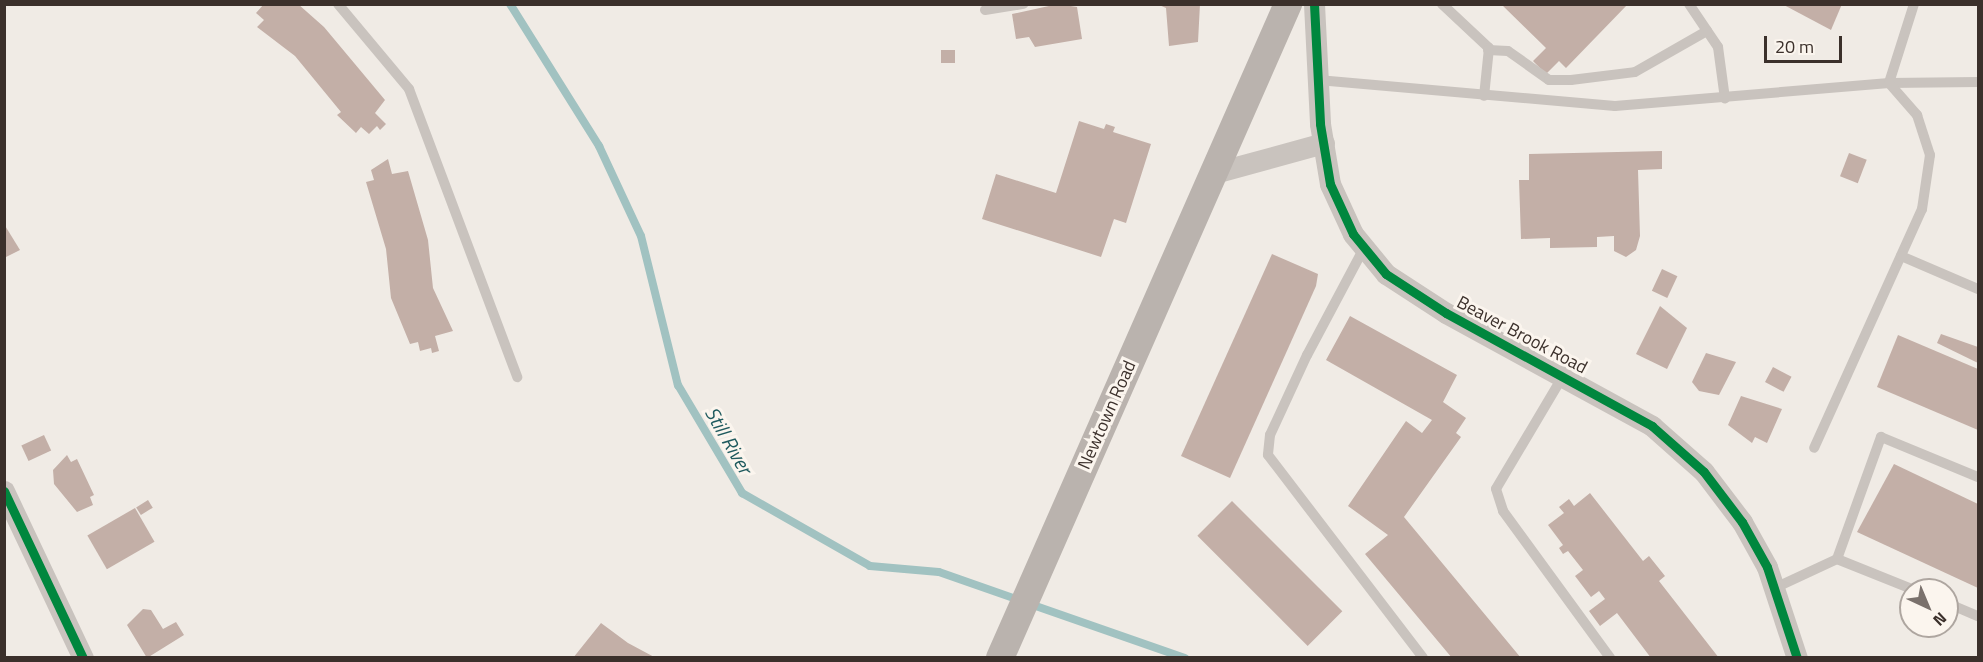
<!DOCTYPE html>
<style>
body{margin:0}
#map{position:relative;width:1983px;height:662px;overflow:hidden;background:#f0ebe5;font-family:"Titillium Web",sans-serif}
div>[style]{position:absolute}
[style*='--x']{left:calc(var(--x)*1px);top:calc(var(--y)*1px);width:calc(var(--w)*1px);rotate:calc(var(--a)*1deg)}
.stream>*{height:8px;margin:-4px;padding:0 4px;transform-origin:4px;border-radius:4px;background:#a1c2c1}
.building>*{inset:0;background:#c3afa7;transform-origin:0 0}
.service>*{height:10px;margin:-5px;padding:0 5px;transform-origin:5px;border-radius:5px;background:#c9c3be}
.minor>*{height:21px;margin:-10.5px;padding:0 10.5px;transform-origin:10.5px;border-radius:10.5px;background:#c9c3be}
.secondary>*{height:28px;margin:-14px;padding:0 14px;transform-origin:14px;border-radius:14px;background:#bab3ae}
.cycleway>*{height:9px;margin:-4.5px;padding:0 4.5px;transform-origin:4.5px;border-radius:4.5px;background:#00873e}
span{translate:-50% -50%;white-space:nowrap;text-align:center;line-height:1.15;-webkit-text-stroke:6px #fbf5ee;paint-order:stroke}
.street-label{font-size:18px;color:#3b302b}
.water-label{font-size:20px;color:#1f5a5e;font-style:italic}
.frame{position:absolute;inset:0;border:6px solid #3b302b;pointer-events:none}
.north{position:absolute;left:1899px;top:578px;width:60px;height:60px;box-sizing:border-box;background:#fbf5ee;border:2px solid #aea6a0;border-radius:50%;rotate:136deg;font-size:16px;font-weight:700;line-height:24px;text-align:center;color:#3b302b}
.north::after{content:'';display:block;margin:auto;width:21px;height:27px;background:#7a716c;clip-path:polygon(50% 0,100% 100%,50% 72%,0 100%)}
.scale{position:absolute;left:1764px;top:36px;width:78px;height:27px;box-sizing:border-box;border:3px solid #3b302b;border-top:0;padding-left:8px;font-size:18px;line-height:21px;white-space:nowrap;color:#3b302b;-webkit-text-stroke:4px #fbf5ee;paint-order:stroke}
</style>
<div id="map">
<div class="stream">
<div style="--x:510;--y:4;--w:168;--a:57.9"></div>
<div style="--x:599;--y:146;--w:99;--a:65"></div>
<div style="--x:641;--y:236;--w:154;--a:76.1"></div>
<div style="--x:678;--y:385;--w:126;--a:59.3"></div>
<div style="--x:742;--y:493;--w:147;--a:29.7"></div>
<div style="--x:870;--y:566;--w:69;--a:5"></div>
<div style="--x:939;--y:572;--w:85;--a:19.3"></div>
<div style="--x:1030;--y:604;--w:164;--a:19.2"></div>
</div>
<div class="building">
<div style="clip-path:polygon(264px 4px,298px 4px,324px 27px,385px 100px,375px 113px,386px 124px,380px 130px,377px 126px,369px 134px,361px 127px,356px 133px,337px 115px,341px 112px,295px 56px,257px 27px,264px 20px,256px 13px)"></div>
<div style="clip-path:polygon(1058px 4px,1077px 7px,1082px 39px,1035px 47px,1029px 37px,1016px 39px,1012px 14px)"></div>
<div style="clip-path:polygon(1157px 4px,1200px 4px,1198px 42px,1169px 46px,1166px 8px)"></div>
<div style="clip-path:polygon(1501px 4px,1628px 4px,1566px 68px,1559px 61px,1546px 74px,1533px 61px,1546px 48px)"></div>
<div style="clip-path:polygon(1782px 4px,1842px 4px,1831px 30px)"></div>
<div style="left:955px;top:50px;width:13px;height:14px;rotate:90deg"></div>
<div style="clip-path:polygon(1079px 121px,1104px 129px,1106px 124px,1115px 127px,1113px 132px,1151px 144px,1126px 223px,1114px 219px,1101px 257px,982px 219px,996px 174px,1056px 193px)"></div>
<div style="clip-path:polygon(1662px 151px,1662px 169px,1638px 170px,1640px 236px,1636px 250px,1626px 257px,1614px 251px,1614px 236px,1597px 237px,1597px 247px,1550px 248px,1550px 238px,1521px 239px,1519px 180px,1529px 180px,1529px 154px)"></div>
<div style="left:1849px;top:153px;width:19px;height:25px;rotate:21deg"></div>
<div style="clip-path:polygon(388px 159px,392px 174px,408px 171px,428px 240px,433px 288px,453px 331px,435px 336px,439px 351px,432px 353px,431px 348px,420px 351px,418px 342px,410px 344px,391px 298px,386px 249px,366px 182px,374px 180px,371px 170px)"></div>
<div style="clip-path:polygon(4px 224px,20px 250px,4px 258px)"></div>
<div style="clip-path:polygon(1272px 254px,1318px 274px,1316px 286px,1230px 478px,1181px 456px)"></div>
<div style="left:1662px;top:269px;width:17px;height:24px;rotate:25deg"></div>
<div style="clip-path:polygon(1660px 306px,1687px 328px,1667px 369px,1636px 354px)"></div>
<div style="clip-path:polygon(1350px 316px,1457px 375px,1443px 402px,1466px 418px,1456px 433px,1461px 437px,1404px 517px,1521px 658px,1452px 658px,1365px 554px,1388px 535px,1348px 506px,1406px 421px,1422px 433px,1432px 420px,1326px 360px)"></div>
<div style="clip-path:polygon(1941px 334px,1978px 347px,1978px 363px,1937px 343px)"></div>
<div style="clip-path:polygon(1898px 335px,1978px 369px,1978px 430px,1877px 387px)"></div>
<div style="clip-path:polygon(1706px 353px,1736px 362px,1719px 395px,1699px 391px,1692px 382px)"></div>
<div style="left:1773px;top:367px;width:21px;height:17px;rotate:28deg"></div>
<div style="clip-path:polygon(1741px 396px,1782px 409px,1767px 443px,1755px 437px,1752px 443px,1728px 425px)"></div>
<div style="left:44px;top:435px;width:17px;height:25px;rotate:65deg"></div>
<div style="clip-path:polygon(67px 455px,71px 462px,77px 459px,94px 495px,90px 497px,93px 505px,77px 512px,54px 484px,53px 470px)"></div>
<div style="clip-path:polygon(1894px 464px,1978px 504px,1978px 588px,1857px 532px)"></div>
<div style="clip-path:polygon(1590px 493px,1643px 561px,1649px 556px,1665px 576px,1659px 581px,1719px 658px,1651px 658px,1617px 613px,1600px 626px,1589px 611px,1605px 599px,1599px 591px,1591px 597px,1575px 576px,1583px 570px,1568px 551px,1563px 554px,1559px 548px,1563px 545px,1548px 525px,1564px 513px,1559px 507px,1569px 499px,1574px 506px)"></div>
<div style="left:148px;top:500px;width:9px;height:14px;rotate:58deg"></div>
<div style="left:1232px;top:501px;width:156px;height:49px;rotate:45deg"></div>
<div style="left:135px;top:508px;width:39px;height:55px;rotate:60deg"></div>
<div style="clip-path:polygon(143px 609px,151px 610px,163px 629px,176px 622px,184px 635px,147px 658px,127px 625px)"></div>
<div style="clip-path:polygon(601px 623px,628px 643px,656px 658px,573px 658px)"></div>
</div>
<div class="service">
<div style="--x:338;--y:4;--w:111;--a:50.1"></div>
<div style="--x:409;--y:89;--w:308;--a:69.4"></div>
<div style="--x:1442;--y:4;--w:64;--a:43.1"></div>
<div style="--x:1489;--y:48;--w:48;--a:95.9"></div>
<div style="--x:1689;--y:4;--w:52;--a:56"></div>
<div style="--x:1718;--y:47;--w:52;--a:82.3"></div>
<div style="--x:1914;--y:4;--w:83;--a:107.6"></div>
<div style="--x:1889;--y:83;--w:89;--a:-0.6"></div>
<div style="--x:985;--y:10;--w:39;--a:-9"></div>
<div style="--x:1488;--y:50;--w:20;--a:3"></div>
<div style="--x:1508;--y:51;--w:50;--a:35.3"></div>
<div style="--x:1549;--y:80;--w:22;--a:0"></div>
<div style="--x:1571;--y:80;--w:64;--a:-7.1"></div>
<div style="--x:1635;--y:72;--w:83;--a:-29.7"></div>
<div style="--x:1318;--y:80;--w:298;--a:5"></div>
<div style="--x:1615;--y:106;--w:275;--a:-4.8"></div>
<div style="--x:1889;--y:83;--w:43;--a:48.8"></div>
<div style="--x:1917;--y:115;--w:42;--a:72"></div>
<div style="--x:1930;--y:155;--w:55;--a:98.4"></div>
<div style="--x:1922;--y:209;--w:262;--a:114.3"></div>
<div style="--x:1364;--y:248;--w:121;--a:118"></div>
<div style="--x:1307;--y:355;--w:88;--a:114.8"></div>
<div style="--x:1270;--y:435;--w:20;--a:96"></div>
<div style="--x:1268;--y:455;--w:255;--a:52.6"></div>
<div style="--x:1901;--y:256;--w:84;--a:23.2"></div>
<div style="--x:1563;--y:376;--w:131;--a:120.7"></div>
<div style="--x:1496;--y:489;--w:23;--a:72"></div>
<div style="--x:1503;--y:511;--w:182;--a:53.9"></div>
<div style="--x:1837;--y:559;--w:83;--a:21.9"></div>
<div style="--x:1775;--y:588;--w:68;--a:-25.1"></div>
<div style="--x:1837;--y:559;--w:130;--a:-70.2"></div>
<div style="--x:1881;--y:437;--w:105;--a:22.4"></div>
<div style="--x:1947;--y:603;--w:34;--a:23"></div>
</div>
<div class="minor">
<div style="--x:1314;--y:4;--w:120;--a:87.1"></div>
<div style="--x:1320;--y:124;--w:61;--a:80.5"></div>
<div style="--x:1330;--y:184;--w:55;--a:65.3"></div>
<div style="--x:1353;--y:234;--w:52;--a:50.5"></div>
<div style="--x:1386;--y:274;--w:72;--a:33"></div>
<div style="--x:1446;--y:313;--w:235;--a:28.7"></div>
<div style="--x:1652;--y:426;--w:69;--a:41.5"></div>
<div style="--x:1704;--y:472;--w:63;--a:52.8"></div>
<div style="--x:1742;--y:522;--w:51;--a:60.9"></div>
<div style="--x:1767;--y:567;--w:96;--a:71.8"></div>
<div style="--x:1214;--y:173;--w:114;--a:-15.3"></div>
<div style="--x:4;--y:491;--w:185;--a:64.7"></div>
</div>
<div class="secondary">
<div style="--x:1000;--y:658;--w:715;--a:-66.23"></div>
</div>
<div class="cycleway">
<div style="--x:1314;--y:4;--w:120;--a:87.1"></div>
<div style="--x:1320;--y:124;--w:61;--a:80.5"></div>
<div style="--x:1330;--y:184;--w:55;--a:65.3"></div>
<div style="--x:1353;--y:234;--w:52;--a:50.5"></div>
<div style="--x:1386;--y:274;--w:72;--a:33"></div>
<div style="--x:1446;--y:313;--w:235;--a:28.7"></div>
<div style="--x:1652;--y:426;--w:69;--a:41.5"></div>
<div style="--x:1704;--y:472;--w:63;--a:52.8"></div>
<div style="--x:1742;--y:522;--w:51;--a:60.9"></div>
<div style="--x:1767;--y:567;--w:96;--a:71.8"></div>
<div style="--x:4;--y:491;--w:185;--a:64.7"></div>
</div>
<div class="street-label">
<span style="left:1522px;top:335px;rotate:28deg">Beaver Brook Road</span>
<span style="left:1107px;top:415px;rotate:-66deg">Newtown Road</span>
</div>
<div class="water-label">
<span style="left:729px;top:440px;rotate:60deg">Still River</span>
</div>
<div class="frame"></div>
<div class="north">N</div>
<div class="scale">20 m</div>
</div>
